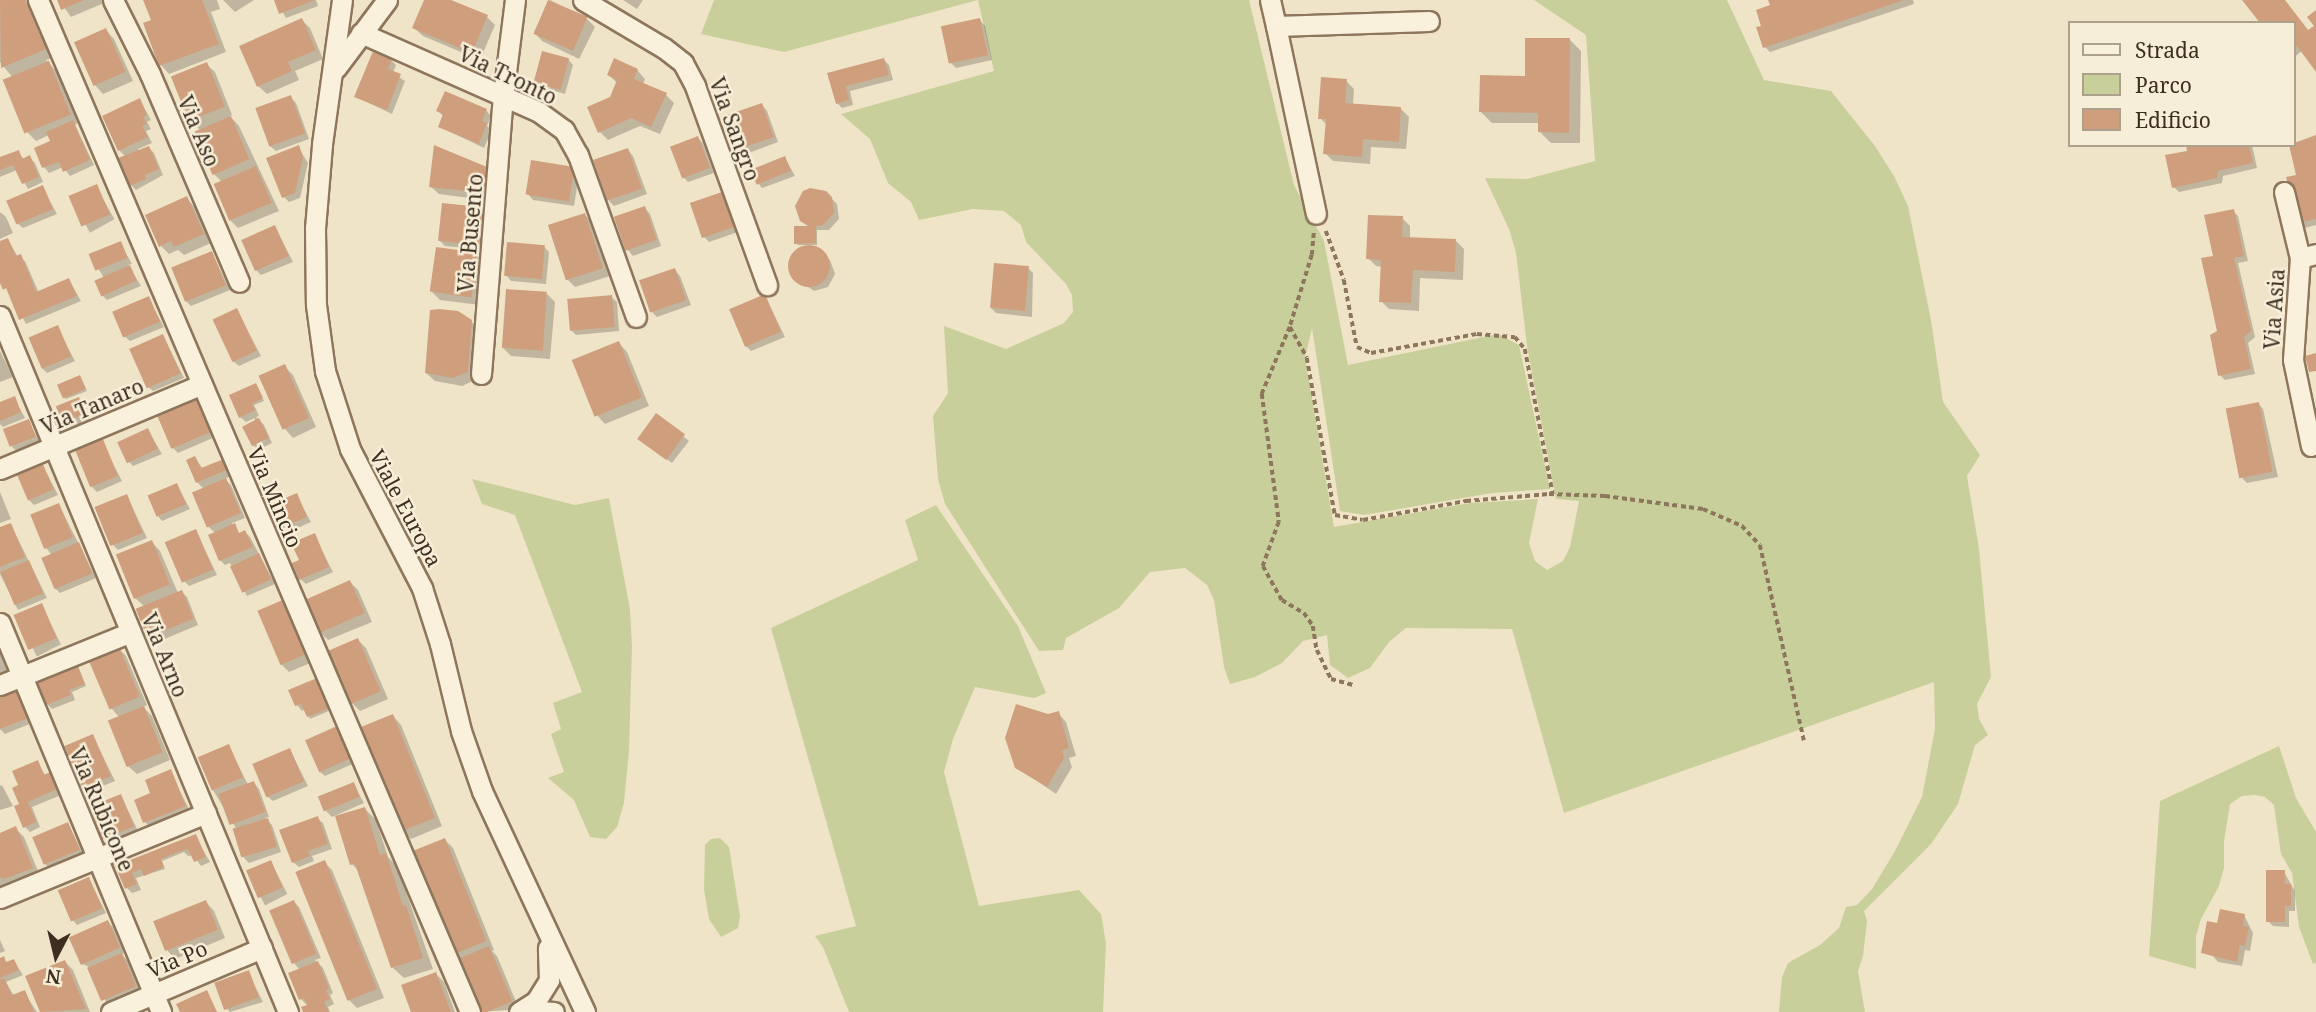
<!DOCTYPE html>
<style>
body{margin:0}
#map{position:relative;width:2316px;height:1012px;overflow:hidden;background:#f0e4c8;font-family:"Noto Serif",serif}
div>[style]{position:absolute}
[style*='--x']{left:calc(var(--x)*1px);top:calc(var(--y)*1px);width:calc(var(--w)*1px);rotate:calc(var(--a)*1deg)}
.green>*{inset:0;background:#c9cf9b}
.shadow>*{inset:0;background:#0003;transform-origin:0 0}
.building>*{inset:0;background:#cf9f7d;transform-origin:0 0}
.round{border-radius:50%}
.path>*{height:3.5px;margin-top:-1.75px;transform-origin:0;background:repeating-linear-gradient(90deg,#8d765c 0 5px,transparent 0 8.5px)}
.roads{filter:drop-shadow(2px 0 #8d765c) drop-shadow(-2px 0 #8d765c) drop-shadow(0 2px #8d765c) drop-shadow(0 -2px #8d765c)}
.minor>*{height:19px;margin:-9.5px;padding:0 9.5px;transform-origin:9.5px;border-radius:9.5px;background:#faf1dc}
span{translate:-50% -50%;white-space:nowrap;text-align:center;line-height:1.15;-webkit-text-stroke:5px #f7eed8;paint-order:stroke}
.street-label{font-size:21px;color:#3d2e20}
.legend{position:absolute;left:2068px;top:21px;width:228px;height:126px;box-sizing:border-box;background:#f7eed8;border:2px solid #ada18e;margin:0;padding:9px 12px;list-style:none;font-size:21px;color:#3d2e20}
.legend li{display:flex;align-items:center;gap:14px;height:35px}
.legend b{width:35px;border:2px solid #ada18e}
.north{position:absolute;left:21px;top:921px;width:70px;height:70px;-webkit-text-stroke:5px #f7eed8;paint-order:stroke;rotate:187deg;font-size:19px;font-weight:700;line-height:28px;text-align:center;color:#3d2e20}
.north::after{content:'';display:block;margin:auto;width:24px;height:32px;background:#3d2e20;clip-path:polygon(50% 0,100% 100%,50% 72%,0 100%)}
</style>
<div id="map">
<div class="green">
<div style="clip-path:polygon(714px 0,1249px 0,1294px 185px,1324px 241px,1348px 365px,1498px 334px,1519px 345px,1550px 489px,1492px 493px,1364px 515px,1340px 511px,1312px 328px,1305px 358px,1334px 527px,1470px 503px,1538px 499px,1529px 543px,1535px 561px,1547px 570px,1563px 561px,1570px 547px,1579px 501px,1556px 499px,1527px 346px,1516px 253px,1509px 229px,1485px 178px,1527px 179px,1595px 161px,1586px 35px,1534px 0,1727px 0,1764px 80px,1831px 91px,1875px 146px,1894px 176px,1908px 206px,1931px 320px,1943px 402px,1980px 455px,1967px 476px,1979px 549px,1991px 677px,1977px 704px,1979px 719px,1988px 735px,1975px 745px,1958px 804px,1931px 844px,1864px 911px,1867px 921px,1863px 956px,1858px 971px,1865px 1012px,1779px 1012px,1782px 977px,1788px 963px,1820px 945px,1839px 928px,1846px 907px,1857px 905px,1872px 889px,1895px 851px,1922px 797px,1935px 729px,1934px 682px,1564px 813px,1512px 629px,1406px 628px,1389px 642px,1370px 668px,1348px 678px,1330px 665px,1327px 635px,1303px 641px,1282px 663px,1255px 677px,1230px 684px,1224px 667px,1214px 600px,1207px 585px,1185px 568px,1150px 572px,1119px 608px,1066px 638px,1063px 650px,1039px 651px,945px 504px,938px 479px,933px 416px,948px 393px,944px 326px,1006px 349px,1064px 323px,1073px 312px,1072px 295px,1066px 284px,1026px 242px,1021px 225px,1004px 211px,973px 209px,919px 220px,911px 202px,888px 183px,870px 139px,841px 114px,994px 71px,978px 0,784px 52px,701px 34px)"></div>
<div style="clip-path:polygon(472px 479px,575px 505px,609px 498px,630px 609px,632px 646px,629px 751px,624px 803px,617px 827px,606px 839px,590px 837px,574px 800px,548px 778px,564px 772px,551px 734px,561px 729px,553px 703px,582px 692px,515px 515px,482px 504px)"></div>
<div style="clip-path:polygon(936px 505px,1018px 626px,1046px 693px,1034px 698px,975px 687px,953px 739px,944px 772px,979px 906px,1079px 890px,1101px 914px,1106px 943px,1103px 1012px,849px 1012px,823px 947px,815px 936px,856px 926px,771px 628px,918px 560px,905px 520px)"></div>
<div style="clip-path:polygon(2279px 746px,2296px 798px,2316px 832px,2316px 963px,2313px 964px,2299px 927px,2292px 873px,2281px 854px,2274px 805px,2265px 797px,2255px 795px,2242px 796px,2230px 804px,2224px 842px,2224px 868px,2219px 886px,2201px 919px,2196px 936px,2196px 969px,2149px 956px,2160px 801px)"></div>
<div style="clip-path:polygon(720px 838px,729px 847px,740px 916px,738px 928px,721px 937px,709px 919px,704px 890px,705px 845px,711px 839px)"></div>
</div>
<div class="shadow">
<div style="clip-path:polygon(0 0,28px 0,53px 58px,46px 60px,56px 71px,78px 123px,75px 125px,94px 165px,70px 176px,63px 167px,49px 173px,44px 167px,36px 149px,52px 142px,49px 135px,36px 141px,28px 133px,13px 78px,0 62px)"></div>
<div style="clip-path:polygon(59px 0,103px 0,104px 3px,71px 17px)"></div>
<div style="clip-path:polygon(145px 0,217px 0,220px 9px,211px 12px,226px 52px,169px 74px,161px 65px,154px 21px)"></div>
<div style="clip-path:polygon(254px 0,235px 12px,223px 0)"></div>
<div style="clip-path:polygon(276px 0,316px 0,318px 6px,286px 18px)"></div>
<div style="clip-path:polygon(426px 0,446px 0,487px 17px,495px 25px,480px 60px,423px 36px,414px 28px)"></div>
<div style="clip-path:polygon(550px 0,587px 19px,595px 27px,579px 59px,542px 41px,534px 32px)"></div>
<div style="clip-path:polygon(623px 0,643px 0,637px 9px)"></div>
<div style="clip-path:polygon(1770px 0,1913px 0,1914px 4px,1770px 52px,1765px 47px,1764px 27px,1773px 6px)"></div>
<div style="clip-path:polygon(2245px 0,2284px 0,2309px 32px,2316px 27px,2316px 69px,2302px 51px,2293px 58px,2293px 23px)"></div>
<div style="clip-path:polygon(302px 20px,310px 28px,323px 59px,295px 71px,299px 80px,267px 94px,258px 86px)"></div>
<div style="clip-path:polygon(980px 20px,985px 26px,992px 60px,956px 68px,950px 62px)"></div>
<div style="clip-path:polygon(106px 30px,114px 39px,133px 81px,103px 94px,95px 85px)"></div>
<div style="clip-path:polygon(1570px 40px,1581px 51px,1580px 143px,1551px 143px,1540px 132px,1540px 123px,1492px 123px,1481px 112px)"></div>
<div style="clip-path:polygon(568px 59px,573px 65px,565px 94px,541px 87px,535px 82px)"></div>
<div style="clip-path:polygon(391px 60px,396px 65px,393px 73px,405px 81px,392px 114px,356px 97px)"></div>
<div style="clip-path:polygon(884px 60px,889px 65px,893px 80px,850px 91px,853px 105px,842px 108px,837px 103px,830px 75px)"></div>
<div style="clip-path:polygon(206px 64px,215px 72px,232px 115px,230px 116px,239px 126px,279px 211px,238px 228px,230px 220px,222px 182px,213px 173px,200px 130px,190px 120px)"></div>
<div style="clip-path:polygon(637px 70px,645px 79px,643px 85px,666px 95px,674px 103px,660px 134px,640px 126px,608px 140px,600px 132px,618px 84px,609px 75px)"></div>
<div style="clip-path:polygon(1346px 81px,1354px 89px,1353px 105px,1401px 109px,1409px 117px,1406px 149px,1371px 147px,1370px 164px,1333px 161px,1325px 153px,1327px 125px,1320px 118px)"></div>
<div style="clip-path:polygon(290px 97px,296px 103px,309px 139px,276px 151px,270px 146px)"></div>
<div style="clip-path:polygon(140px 100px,151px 120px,147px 122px,151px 129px,146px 131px,152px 143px,138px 149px,139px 152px,149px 148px,154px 153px,163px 175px,136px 190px,131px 185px,126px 157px,119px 150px)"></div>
<div style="clip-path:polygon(762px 105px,767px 111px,778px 142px,746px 154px,740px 148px)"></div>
<div style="clip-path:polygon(486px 110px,491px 116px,487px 126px,492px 130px,484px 148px,440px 127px,444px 117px,438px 111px)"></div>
<div style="clip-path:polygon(2316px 137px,2316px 225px,2305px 228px,2300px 223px,2299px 176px,2293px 143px)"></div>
<div style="clip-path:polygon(698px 138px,703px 143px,714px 173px,688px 182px,683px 177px)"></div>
<div style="clip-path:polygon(2188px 145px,2252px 145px,2257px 168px,2223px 176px,2222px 183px,2179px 192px,2174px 187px,2189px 152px)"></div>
<div style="clip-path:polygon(298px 147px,308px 163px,300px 198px,289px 202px,284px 197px)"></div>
<div style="clip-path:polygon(628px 150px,633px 156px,647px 194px,614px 206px,609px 201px)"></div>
<div style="clip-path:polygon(18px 152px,25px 160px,29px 157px,35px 163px,43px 182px,28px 189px,17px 170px,0 177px,0 159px)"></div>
<div style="clip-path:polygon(785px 158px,795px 176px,762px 188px,757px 182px)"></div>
<div style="clip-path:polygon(486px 168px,495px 177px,492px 201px,439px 194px,430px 186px)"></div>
<div style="clip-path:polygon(574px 169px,579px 174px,574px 206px,533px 200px,528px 194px)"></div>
<div style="left:96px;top:186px;width:38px;height:28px;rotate:61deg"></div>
<div style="clip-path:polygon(42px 187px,57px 214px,23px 228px,17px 223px)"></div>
<div style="clip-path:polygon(825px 192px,837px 204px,839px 219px,829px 230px,817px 230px,817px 245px,798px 245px,796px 243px,812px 228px)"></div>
<div style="clip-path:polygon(721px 194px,726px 199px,738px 232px,709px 242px,704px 237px)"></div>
<div style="clip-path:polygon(186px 198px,195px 207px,211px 243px,184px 255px,178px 250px,169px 254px,161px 246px)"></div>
<div style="clip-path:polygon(482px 208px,488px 214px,484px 250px,445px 246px,440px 241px)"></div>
<div style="clip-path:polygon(645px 208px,650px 214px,661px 246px,633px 256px,628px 250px,616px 218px)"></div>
<div style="clip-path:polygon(2233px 211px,2238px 216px,2248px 261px,2238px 263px,2255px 337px,2248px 343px,2255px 374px,2225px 380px,2220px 375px,2215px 257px)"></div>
<div style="clip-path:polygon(0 212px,6px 217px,13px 233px,0 239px)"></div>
<div style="clip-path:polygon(585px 215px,593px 223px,610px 276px,575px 287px,567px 279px)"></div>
<div style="clip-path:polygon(1402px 218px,1410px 226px,1410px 239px,1456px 241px,1464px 249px,1463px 280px,1420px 278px,1419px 311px,1389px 309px,1381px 301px,1383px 267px,1376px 266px,1368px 258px)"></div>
<div style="clip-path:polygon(275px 227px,293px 262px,261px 275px,256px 270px)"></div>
<div style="clip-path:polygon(8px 240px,18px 257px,25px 261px,39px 293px,69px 280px,81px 301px,26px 324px,0 274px,0 243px)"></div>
<div style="clip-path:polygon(120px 243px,132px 264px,128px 265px,141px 286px,107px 300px,102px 295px,104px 278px,90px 255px)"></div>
<div style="clip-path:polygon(544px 247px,549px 252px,546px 284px,511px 281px,506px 275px)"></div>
<div style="clip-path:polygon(811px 247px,830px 260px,835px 274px,828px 287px,814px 291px,795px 278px,791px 264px,797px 251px)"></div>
<div style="clip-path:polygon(212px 253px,230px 290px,191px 306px,186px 301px)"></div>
<div style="clip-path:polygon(477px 255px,486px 263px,480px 305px,440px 300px,432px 292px)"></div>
<div style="clip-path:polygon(1028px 268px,1033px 273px,1032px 317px,996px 313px,991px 308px)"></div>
<div style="clip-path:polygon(675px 270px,680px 276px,691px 305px,657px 317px,652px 312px,641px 282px)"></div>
<div style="clip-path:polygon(547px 294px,555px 302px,550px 359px,511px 356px,503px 348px)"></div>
<div style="clip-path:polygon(765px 296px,785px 337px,751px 351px,746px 346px)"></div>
<div style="clip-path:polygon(611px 297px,617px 302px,619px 331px,576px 335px,571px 330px)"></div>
<div style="clip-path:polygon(148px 298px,164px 327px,130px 341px,124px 336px)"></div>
<div style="clip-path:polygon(237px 310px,261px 356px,239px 366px,233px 361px)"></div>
<div style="clip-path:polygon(471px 321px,480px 330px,475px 380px,462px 386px,435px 381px,426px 373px)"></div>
<div style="clip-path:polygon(57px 327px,75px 361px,47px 373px,42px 368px)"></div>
<div style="clip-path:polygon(163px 336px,184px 378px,153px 391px,147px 386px)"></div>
<div style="clip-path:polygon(619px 343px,627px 352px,649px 406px,605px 424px,597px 415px,575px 361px)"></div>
<div style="clip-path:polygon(0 351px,13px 377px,0 382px)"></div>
<div style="clip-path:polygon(284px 366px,293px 375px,316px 427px,293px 438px,285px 429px,261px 377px)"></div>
<div style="clip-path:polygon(80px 377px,87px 391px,66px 399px,64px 397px)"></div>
<div style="clip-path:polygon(257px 387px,264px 401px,254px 405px,259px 416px,256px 417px,264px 425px,272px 443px,258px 450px,253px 445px,255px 418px,246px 422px,240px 417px)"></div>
<div style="clip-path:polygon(14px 398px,25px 418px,3px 427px,0 424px,0 404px)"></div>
<div style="clip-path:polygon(78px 399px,90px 420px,70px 428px,65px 423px)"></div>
<div style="clip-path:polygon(196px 399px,215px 437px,178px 453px,173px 448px)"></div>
<div style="clip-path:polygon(2258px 403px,2263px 409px,2278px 477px,2247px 483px,2242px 478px)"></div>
<div style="clip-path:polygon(657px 415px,689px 441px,672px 463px,645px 444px)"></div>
<div style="clip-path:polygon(28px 421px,40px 442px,18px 452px,12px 447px)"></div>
<div style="clip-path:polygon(148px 430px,162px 454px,133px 466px,128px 461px)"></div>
<div style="clip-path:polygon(102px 442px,122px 481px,97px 492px,92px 487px)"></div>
<div style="clip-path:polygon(195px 458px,203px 469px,224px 461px,233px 475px,224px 479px,231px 485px,245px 518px,232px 523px,239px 534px,245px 532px,250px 537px,275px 584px,247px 596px,230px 563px,225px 565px,220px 560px,215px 533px,208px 526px,204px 489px,197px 482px,188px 461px)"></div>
<div style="clip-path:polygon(42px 464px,58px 495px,34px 505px,29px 500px)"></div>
<div style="clip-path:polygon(177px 485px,190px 509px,162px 521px,157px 515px)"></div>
<div style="clip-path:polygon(0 492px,11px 519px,0 523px)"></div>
<div style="clip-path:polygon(296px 495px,311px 522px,286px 533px,280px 528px)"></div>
<div style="clip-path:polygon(127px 496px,147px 538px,118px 550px,113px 545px)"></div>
<div style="clip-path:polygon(59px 505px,96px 578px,60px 593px,55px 588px,52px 555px,46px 548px,32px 516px)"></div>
<div style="clip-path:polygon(11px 525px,47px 598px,18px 610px,0 574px,0 529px)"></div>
<div style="clip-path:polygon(196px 531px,217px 575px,189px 586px,184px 581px)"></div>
<div style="clip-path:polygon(314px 535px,333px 572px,306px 584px,300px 579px,301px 561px)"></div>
<div style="clip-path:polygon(152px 542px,160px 551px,178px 593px,182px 592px,187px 597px,198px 625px,155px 643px,149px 638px,145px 607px,135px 598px)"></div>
<div style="clip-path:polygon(350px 582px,358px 590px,372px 622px,328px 640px,320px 632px)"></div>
<div style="clip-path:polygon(284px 601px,315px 661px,289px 672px,281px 664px)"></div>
<div style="left:41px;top:605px;width:44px;height:27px;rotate:63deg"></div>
<div style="clip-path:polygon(358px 640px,366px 648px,388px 699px,360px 711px,352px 703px)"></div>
<div style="clip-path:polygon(0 646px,11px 671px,0 676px)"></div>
<div style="clip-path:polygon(118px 647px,126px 656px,147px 705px,143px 707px,152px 716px,170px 760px,137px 774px,128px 766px,120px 718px,111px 708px,90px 659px)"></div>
<div style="clip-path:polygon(78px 666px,86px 686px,72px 692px,75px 700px,52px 709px,47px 704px)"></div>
<div style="clip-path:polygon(14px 686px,32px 723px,5px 734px,0 729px,0 691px)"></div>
<div style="clip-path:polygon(291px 691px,326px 700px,331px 710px,310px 719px,305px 709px,302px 711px,297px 705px)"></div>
<div style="clip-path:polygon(1058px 713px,1066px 722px,1076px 756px,1069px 758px,1072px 767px,1056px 794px,1017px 767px,1048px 716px)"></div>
<div style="clip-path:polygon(393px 716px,401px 725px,442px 826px,411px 839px,403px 830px)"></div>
<div style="clip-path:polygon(337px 728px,355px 763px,325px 776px,319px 771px)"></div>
<div style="clip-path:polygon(93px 736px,115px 781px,88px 792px,83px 787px)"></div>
<div style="clip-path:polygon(229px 746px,248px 785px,254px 783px,259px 789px,269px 817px,265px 818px,272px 825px,281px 852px,249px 863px,244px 858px,237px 830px,213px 790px)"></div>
<div style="clip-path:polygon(290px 750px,308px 786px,273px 801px,267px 796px)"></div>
<div style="clip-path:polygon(37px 762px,46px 776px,50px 774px,55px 780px,61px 795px,32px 807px,40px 827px,30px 832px,25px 827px,21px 786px)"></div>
<div style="clip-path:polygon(170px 772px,190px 811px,150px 827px,145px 822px,152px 794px)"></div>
<div style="clip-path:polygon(353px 784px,364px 803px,332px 817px,326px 811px)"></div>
<div style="clip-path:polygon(2px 785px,13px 806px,0 810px,0 786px)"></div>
<div style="clip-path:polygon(121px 796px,138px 831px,110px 843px,104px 838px)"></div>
<div style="clip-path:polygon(365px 809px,376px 820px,388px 857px,397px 866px,433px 969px,404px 978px,392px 967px,359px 871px,352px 864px)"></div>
<div style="clip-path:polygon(317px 818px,323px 823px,332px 849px,312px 856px,314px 861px,299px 867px,293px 862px)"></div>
<div style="clip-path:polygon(68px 824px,84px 855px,50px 869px,45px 864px)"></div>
<div style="clip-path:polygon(15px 828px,24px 837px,40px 876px,0 889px,0 835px)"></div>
<div style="clip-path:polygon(195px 836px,210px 862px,201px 866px,193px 855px,188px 856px,184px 852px,162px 861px,165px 869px,136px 878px,141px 890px,132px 893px,127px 888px,118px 867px)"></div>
<div style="clip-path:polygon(445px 840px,453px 848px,494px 950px,492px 951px,497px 956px,519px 1009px,482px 1012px,460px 959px,455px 954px)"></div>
<div style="left:271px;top:862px;width:36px;height:25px;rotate:63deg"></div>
<div style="clip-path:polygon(324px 862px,332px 870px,384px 998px,357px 1008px,349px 1000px)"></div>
<div style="clip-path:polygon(2284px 872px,2295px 891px,2295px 911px,2289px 911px,2289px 927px,2273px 926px,2268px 921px)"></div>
<div style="clip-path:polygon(89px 879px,106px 913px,77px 925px,72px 919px)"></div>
<div style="clip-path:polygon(206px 902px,214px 911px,225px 938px,175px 959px,167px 950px,155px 923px)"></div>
<div style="clip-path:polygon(294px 902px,299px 907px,321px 958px,315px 960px,323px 968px,333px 993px,330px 995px,334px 1004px,328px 1007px,330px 1012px,305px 1012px,308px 1006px,301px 999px,300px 970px,293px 962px)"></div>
<div style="clip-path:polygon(2244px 915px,2253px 933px,2250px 951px,2245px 950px,2242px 966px,2218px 962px,2213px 956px,2203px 952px,2219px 925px)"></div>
<div style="clip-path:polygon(108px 922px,113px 927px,124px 953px,121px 954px,127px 960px,140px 991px,107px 1004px,89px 967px,81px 963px)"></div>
<div style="clip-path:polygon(0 940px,5px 951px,0 953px)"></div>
<div style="clip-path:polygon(3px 959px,8px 963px,14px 961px,23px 975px,6px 982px,14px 996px,24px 992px,37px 1012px,0 1012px,0 960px)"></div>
<div style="clip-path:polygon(65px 962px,73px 970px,90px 1012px,42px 1012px,27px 977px)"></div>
<div style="clip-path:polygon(248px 972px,263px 1002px,230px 1012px,227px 1009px)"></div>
<div style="clip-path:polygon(436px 974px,444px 982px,455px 1012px,413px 1012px)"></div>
</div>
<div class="building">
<div style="clip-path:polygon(0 0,25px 0,46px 49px,1px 68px)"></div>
<div style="clip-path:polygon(57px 0,84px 0,61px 10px)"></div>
<div style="clip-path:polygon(143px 0,202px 0,219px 44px,159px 66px,143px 23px,151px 20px)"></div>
<div style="clip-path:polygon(274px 0,315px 0,279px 14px)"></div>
<div style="clip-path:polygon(424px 0,451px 0,488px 15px,472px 53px,412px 28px)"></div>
<div style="left:548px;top:0;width:43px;height:37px;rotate:23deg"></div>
<div style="clip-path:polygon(1768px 0,1904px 0,1763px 48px,1756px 27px,1761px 26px,1756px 10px,1770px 5px)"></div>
<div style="clip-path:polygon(2242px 0,2285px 0,2308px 30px,2314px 26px,2307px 17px,2316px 10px,2316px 72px,2297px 46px,2293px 49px,2293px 23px,2260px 23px)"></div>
<div style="clip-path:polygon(302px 18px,316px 50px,288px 62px,292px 71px,257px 87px,239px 46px)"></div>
<div style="left:980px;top:18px;width:38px;height:40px;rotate:78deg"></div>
<div style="left:106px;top:28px;width:48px;height:35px;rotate:66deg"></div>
<div style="clip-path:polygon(1525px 38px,1570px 38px,1569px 133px,1538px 132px,1538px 113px,1479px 112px,1480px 75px,1525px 76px)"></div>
<div style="clip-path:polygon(373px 51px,392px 59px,388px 69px,401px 74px,387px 110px,354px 97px)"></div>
<div style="left:542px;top:51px;width:28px;height:33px;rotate:15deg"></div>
<div style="clip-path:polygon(614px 58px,638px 69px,634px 79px,667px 93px,651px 127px,631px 118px,598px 133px,587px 107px,610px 97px,617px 80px,607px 75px)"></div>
<div style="clip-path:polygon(884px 58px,889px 75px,846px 86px,849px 100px,836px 104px,827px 73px)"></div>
<div style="left:49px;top:61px;width:58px;height:50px;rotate:68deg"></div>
<div style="left:207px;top:62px;width:48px;height:39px;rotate:68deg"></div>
<div style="clip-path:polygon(1321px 77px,1347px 79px,1345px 103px,1401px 107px,1399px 142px,1363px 139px,1362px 157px,1323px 154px,1326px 119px,1318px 119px)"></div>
<div style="clip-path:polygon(445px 91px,487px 109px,482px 121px,487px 123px,479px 144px,438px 127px,443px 114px,436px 111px)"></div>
<div style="left:291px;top:95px;width:41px;height:38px;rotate:70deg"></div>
<div style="clip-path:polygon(140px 98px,147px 115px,143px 117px,147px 124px,142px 126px,148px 137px,118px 151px,102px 116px)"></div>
<div style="left:762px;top:103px;width:36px;height:37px;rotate:71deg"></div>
<div style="left:231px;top:116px;width:47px;height:40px;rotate:67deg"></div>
<div style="clip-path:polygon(73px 120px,90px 160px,63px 172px,59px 162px,42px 168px,34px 148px,50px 141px,46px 132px)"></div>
<div style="clip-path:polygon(2316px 135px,2316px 219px,2299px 223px,2286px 177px,2296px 175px,2289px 145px)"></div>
<div style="left:698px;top:136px;width:34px;height:30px;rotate:69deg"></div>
<div style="clip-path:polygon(299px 145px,303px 157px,295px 193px,282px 198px,266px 158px)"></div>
<div style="clip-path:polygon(434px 145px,487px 167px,484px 193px,429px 187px)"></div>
<div style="clip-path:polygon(2186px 145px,2249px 145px,2253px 163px,2218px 171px,2217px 178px,2172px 188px,2165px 155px,2187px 151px)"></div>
<div style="clip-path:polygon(149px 146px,159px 169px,145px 175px,146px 179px,129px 186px,118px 158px)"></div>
<div style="left:628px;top:148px;width:43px;height:37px;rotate:71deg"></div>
<div style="clip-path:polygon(19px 150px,22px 159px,30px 155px,39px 177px,22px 184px,13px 165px,0 170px,0 157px)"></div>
<div style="left:785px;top:156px;width:16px;height:37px;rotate:68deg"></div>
<div style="left:531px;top:160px;width:44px;height:35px;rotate:9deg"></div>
<div style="left:256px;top:166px;width:40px;height:46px;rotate:67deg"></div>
<div style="left:97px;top:184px;width:33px;height:31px;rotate:67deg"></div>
<div style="left:43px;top:185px;width:26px;height:40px;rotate:67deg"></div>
<div style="clip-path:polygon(810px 188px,826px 191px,832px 197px,834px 213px,823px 225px,816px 226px,816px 243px,794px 244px,794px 226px,808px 226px,800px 221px,795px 206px,803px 191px)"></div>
<div style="left:722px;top:192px;width:37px;height:34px;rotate:71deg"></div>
<div style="clip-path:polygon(187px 196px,204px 234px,174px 247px,171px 241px,159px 247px,145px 215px)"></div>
<div style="left:442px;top:203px;width:41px;height:38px;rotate:6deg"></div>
<div style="left:645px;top:206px;width:36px;height:33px;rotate:71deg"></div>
<div style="clip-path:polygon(2234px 209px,2244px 256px,2234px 258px,2251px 331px,2244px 337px,2251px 369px,2218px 376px,2210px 335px,2217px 331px,2201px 258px,2213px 256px,2204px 215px)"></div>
<div style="left:585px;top:213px;width:58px;height:39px;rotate:72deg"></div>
<div style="clip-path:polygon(1368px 215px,1403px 216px,1402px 237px,1456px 239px,1455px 272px,1413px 270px,1411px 303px,1379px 302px,1381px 260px,1366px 259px)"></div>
<div style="left:275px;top:225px;width:34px;height:37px;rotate:66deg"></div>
<div style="clip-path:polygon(8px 238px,16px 256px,21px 254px,36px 292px,69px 278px,77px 296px,19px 320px,6px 288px,3px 290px,0 283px,0 241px)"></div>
<div style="left:121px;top:241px;width:18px;height:35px;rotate:68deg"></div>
<div style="left:507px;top:242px;width:38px;height:34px;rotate:5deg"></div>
<div class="round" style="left:788px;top:245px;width:42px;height:42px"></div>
<div style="left:436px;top:247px;width:42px;height:45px;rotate:8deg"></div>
<div style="left:212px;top:251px;width:37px;height:44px;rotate:68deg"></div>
<div style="left:994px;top:263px;width:35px;height:45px;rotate:5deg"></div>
<div style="left:130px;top:265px;width:17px;height:39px;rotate:66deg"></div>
<div style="left:675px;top:268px;width:34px;height:38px;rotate:71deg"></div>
<div style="left:506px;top:289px;width:41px;height:59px;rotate:4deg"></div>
<div style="left:765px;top:294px;width:41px;height:39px;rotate:67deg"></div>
<div style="left:612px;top:295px;width:32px;height:45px;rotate:85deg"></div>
<div style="left:149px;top:296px;width:28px;height:40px;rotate:67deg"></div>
<div style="left:237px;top:308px;width:47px;height:27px;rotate:65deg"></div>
<div style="clip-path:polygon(439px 309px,458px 311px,472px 320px,468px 372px,453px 378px,425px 373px,430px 310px)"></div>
<div style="left:58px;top:325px;width:34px;height:32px;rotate:67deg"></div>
<div style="left:163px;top:334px;width:43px;height:37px;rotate:66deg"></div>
<div style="left:619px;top:341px;width:61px;height:51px;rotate:68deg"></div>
<div style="clip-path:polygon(2316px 353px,2316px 371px,2309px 372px,2305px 356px)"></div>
<div style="left:285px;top:364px;width:59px;height:29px;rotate:66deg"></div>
<div style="left:80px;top:375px;width:15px;height:25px;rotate:67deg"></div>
<div style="clip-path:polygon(256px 383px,263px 398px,252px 404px,255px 410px,239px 418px,229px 395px)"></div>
<div style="clip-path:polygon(15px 396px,21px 412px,0 421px,0 402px)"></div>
<div style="left:79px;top:397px;width:18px;height:25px;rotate:68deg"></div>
<div style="left:196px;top:397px;width:38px;height:43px;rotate:67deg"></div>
<div style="left:2259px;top:402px;width:71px;height:34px;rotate:79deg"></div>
<div style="left:656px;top:413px;width:36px;height:32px;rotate:36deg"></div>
<div style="left:259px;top:418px;width:22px;height:19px;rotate:63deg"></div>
<div style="left:29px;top:419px;width:19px;height:28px;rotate:69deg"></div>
<div style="left:148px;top:428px;width:23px;height:34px;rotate:65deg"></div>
<div style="left:103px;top:439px;width:40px;height:30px;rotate:68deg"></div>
<div style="clip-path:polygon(195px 456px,201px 468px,224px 459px,229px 469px,196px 483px,186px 460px)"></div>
<div style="left:42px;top:462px;width:30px;height:28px;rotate:67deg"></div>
<div style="left:226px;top:478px;width:38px;height:37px;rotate:67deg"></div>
<div style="left:177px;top:483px;width:23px;height:32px;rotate:67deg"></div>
<div style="left:297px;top:493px;width:26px;height:30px;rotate:67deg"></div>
<div style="left:127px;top:494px;width:42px;height:35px;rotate:68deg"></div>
<div style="left:59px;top:503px;width:37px;height:31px;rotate:68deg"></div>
<div style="clip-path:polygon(11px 523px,25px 557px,0 567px,0 527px)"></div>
<div style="clip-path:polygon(235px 523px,239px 533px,245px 530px,253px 547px,219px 561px,208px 535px)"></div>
<div style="left:196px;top:529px;width:44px;height:34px;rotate:67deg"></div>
<div style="clip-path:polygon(315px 533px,329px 567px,299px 580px,292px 563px,299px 560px,291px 543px)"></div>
<div style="left:152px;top:540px;width:48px;height:39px;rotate:68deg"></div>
<div style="left:79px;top:542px;width:34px;height:41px;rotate:67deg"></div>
<div style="left:259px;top:553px;width:29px;height:32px;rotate:65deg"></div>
<div style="left:29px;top:560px;width:36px;height:31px;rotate:67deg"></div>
<div style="left:350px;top:580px;width:36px;height:50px;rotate:66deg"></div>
<div style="left:182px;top:590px;width:31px;height:50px;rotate:68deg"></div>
<div style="left:285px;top:599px;width:59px;height:30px;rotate:67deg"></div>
<div style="left:42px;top:603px;width:38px;height:31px;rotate:67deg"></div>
<div style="left:358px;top:638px;width:58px;height:33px;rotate:67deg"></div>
<div style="left:118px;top:645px;width:56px;height:33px;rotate:67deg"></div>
<div style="clip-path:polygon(76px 662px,85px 684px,69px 690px,71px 695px,46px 705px,35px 679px)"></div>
<div style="clip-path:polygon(317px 678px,330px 708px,307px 717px,301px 704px,295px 706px,288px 690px)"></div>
<div style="clip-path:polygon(14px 684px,28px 718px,0 729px,0 690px)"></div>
<div style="clip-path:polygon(1016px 704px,1048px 714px,1059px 711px,1069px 748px,1062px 750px,1064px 758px,1047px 787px,1015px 768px,1005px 738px)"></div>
<div style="left:144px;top:706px;width:50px;height:39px;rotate:68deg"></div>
<div style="left:393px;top:714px;width:112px;height:36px;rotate:68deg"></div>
<div style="left:337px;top:726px;width:35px;height:35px;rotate:66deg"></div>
<div style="left:93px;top:734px;width:46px;height:31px;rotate:67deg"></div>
<div style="left:229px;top:744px;width:36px;height:34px;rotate:67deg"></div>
<div style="left:290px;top:748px;width:36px;height:41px;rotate:67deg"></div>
<div style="clip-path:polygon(38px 760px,44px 775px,50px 772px,57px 789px,28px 802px,36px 822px,23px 828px,14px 806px,19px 804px,12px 788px,18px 785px,12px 771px)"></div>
<div style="clip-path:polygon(171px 769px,186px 806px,143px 823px,134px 800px,150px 793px,145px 780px)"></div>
<div style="left:254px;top:781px;width:33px;height:38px;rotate:70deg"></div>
<div style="left:354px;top:782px;width:16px;height:39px;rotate:68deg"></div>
<div style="left:121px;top:794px;width:35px;height:34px;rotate:68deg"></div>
<div style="clip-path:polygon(365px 807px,380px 855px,386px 853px,403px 906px,406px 905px,423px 958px,391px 968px,355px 864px,350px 865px,335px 816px)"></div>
<div style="clip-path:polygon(318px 816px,328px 844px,308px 851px,310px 856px,292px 863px,279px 830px)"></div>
<div style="left:268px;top:818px;width:30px;height:37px;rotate:73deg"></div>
<div style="left:68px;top:822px;width:30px;height:39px;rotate:67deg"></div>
<div style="clip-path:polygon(16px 826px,33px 868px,4px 879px,0 877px,0 833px)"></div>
<div style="clip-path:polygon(196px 834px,206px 857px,194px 862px,188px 849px,181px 851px,161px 859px,164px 867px,144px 876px,141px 869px,132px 873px,137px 884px,125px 889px,115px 866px)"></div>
<div style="left:445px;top:838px;width:111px;height:35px;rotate:68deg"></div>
<div style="left:271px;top:860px;width:30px;height:27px;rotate:67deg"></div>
<div style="left:325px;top:860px;width:139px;height:32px;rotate:68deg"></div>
<div style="clip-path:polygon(2266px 870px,2285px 870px,2285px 884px,2291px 884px,2291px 906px,2285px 906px,2285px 922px,2266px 922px)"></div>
<div style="left:89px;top:877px;width:34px;height:34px;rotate:67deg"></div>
<div style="left:206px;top:900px;width:32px;height:57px;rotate:68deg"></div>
<div style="left:294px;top:900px;width:58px;height:27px;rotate:67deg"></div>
<div style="clip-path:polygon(2220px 909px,2245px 914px,2243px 926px,2249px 927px,2245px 946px,2240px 945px,2237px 962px,2201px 953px,2207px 921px,2217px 923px)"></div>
<div style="left:108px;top:920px;width:30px;height:43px;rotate:66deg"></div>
<div style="left:489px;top:946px;width:60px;height:34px;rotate:67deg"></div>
<div style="left:122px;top:953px;width:36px;height:38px;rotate:67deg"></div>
<div style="clip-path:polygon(4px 956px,6px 962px,14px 959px,19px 970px,0 978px,0 958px)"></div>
<div style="clip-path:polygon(65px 960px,86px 1009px,40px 1012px,25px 976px)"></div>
<div style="clip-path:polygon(318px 961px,329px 988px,326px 990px,330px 999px,324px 1002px,329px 1012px,303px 1012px,301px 1007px,307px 1005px,304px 998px,299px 1000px,288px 973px)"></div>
<div style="left:249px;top:970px;width:29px;height:37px;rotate:70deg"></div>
<div style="clip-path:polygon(436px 972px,451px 1012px,411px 1012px,401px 985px)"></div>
<div style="clip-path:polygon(4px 978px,12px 995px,25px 990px,34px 1012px,0 1012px,0 980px)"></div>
<div style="clip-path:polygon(207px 990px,217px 1012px,180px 1012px,176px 1004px)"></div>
</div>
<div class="path">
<div style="--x:1326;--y:231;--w:52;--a:69.8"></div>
<div style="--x:1344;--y:280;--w:68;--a:79"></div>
<div style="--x:1357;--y:347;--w:15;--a:23"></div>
<div style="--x:1371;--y:353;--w:108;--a:-10.2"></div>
<div style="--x:1477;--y:334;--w:38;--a:5"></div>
<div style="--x:1515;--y:337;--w:16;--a:50"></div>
<div style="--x:1525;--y:349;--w:148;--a:79.1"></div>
<div style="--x:1314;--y:233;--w:22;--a:95"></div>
<div style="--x:1312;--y:255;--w:75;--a:107"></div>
<div style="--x:1290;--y:327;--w:35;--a:61"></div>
<div style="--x:1307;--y:358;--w:159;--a:79.9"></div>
<div style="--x:1335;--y:515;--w:28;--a:10"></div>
<div style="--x:1363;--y:520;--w:105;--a:-10.5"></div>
<div style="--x:1466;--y:501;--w:83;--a:-4.8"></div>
<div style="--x:1549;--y:494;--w:56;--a:2"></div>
<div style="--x:1605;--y:496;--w:99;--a:7.6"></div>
<div style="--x:1703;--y:509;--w:43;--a:23.6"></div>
<div style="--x:1742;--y:526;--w:26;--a:47"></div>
<div style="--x:1760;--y:545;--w:201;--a:77.3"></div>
<div style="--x:1290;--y:327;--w:73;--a:112.7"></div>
<div style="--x:1262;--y:394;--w:129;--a:82.4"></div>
<div style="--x:1279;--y:522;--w:47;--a:110"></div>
<div style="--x:1263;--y:566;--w:39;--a:61"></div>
<div style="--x:1282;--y:600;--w:26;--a:31"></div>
<div style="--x:1304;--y:613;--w:16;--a:55"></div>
<div style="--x:1313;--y:626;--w:24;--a:81"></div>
<div style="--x:1317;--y:650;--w:32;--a:64"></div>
<div style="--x:1331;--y:679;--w:23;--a:15"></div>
</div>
<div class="roads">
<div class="minor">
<div style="--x:38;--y:0;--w:1100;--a:66.88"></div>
<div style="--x:113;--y:0;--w:83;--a:63.4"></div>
<div style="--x:150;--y:74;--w:226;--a:66.8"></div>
<div style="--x:342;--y:0;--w:146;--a:97.9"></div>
<div style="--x:322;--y:145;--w:83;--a:94.8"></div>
<div style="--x:315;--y:228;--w:77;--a:89.3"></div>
<div style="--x:316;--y:305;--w:67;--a:82.2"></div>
<div style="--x:325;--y:371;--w:82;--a:72.2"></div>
<div style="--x:350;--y:449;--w:157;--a:62.6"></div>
<div style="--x:422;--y:588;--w:59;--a:72.2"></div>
<div style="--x:440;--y:644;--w:89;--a:76.4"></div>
<div style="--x:461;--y:731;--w:64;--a:70.7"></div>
<div style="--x:482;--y:791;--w:244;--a:65"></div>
<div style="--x:583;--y:0;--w:94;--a:30.7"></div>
<div style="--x:664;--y:48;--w:24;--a:38"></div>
<div style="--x:683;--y:63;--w:26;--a:62"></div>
<div style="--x:695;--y:86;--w:212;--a:70.1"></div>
<div style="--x:1270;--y:0;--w:27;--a:77"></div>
<div style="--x:1276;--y:26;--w:153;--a:-1.9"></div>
<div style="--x:1276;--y:26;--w:192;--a:78"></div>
<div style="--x:361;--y:33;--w:195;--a:23.9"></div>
<div style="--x:539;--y:112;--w:31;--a:36"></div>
<div style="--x:564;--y:130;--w:29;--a:61"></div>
<div style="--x:578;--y:155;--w:172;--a:70.3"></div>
<div style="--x:336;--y:68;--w:85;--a:-53.1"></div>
<div style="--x:2284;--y:192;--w:68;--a:76.4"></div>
<div style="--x:0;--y:316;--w:753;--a:67.52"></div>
<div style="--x:481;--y:374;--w:279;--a:-85.5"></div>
<div style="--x:503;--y:96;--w:97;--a:-82.9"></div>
<div style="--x:2311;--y:446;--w:88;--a:-101.8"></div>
<div style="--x:2293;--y:360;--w:102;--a:-86.1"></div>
<div style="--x:2300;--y:258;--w:16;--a:-14"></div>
<div style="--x:0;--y:469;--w:219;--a:-22.8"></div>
<div style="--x:0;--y:623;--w:421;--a:67.5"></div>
<div style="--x:0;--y:685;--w:141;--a:-22"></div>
<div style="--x:0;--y:898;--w:223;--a:-22.4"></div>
<div style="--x:525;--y:1010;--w:29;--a:4"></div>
<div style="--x:111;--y:1012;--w:164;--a:-23"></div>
<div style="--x:519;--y:1012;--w:20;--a:-33"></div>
<div style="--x:536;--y:1001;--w:25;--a:-58"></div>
<div style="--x:549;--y:980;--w:32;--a:-92"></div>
</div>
</div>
<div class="street-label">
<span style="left:508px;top:75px;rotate:26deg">Via Tronto</span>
<span style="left:735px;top:129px;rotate:70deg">Via Sangro</span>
<span style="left:199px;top:131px;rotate:67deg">Via Aso</span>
<span style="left:470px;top:233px;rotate:-85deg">Via Busento</span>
<span style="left:2274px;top:309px;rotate:-86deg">Via Asia</span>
<span style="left:92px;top:406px;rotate:-23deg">Via Tanaro</span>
<span style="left:275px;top:497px;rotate:67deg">Via Mincio</span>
<span style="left:406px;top:508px;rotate:62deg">Viale Europa</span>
<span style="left:165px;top:655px;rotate:68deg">Via Arno</span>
<span style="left:102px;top:809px;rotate:67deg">Via Rubicone</span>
<span style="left:177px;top:959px;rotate:-23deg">Via Po</span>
</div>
<ul class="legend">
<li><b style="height:9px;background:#faf1dc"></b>Strada</li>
<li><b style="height:19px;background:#c9cf9b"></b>Parco</li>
<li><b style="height:19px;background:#cf9f7d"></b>Edificio</li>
</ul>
<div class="north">N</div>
</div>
